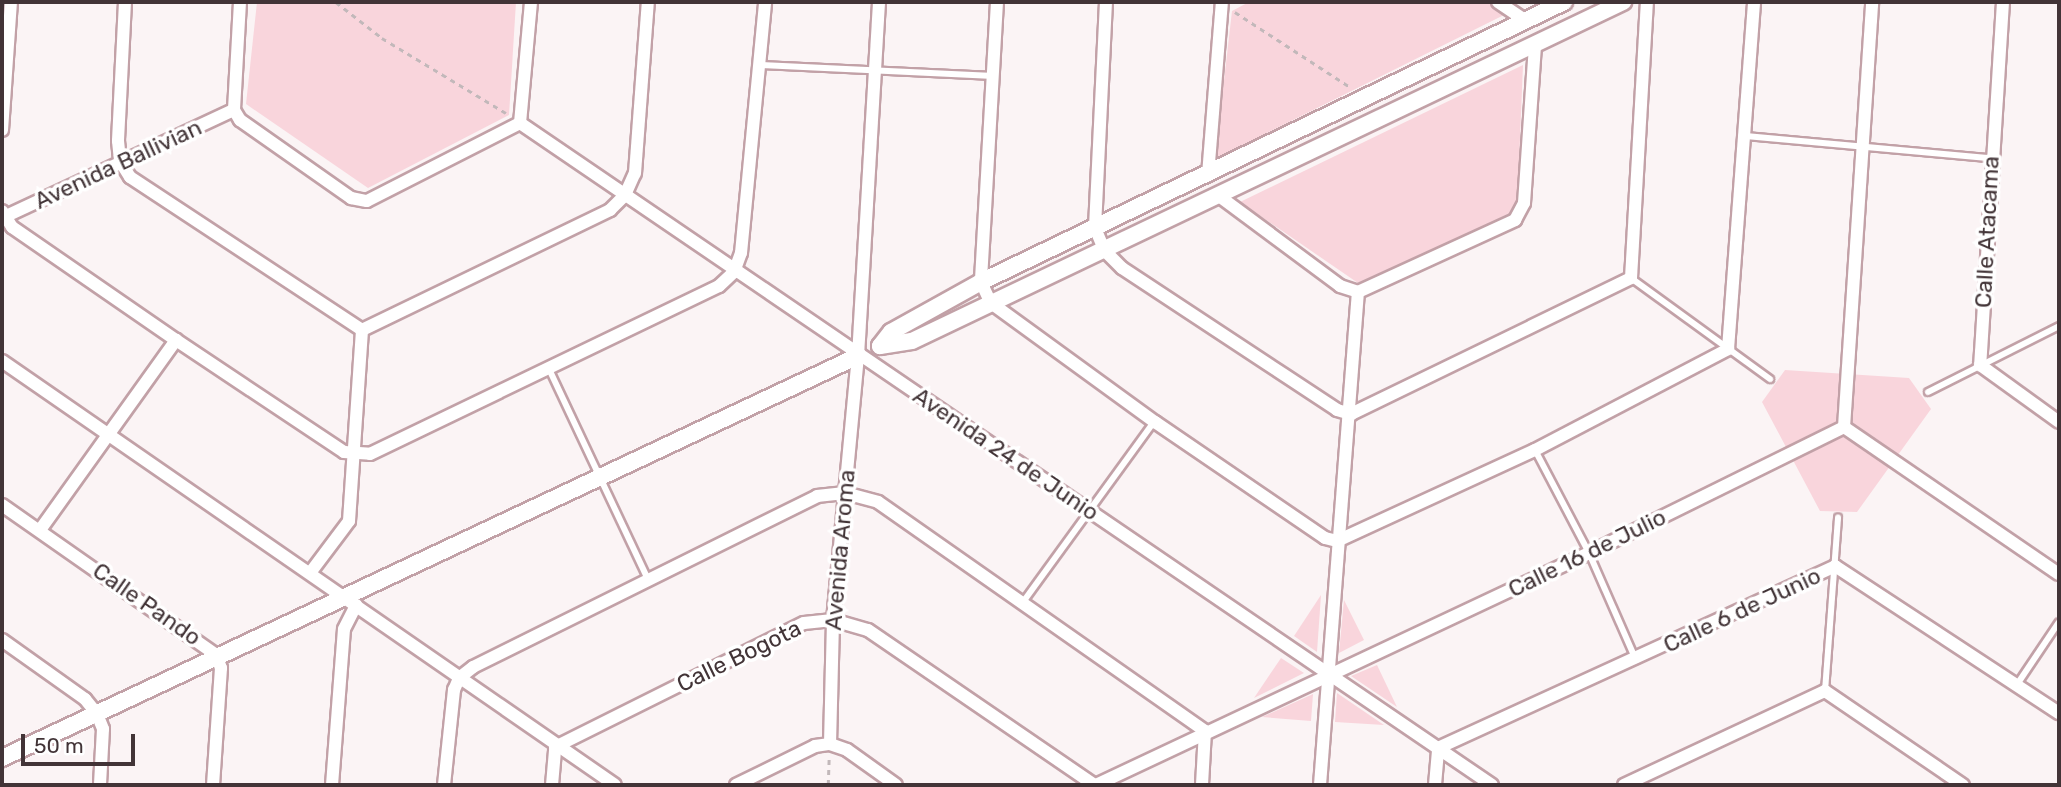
<!DOCTYPE html>
<style>
body{margin:0}
#map{position:relative;width:2061px;height:787px;overflow:hidden;background:#fbf4f5;font-family:Rubik,sans-serif}
div>[style]{position:absolute}
[style*='--x']{left:calc(var(--x)*1px);top:calc(var(--y)*1px);width:calc(var(--w)*1px);rotate:calc(var(--a)*1deg)}
.green>*{inset:0;background:#f9d5dc}
.path>*{height:2.5px;margin-top:-1.25px;transform-origin:0;background:repeating-linear-gradient(90deg,#c2b8ba 0 5px,transparent 0 10px)}
.roads{filter:drop-shadow(2px 0 #c2a1a7) drop-shadow(-2px 0 #c2a1a7) drop-shadow(0 2px #c2a1a7) drop-shadow(0 -2px #c2a1a7)}
.service>*{height:6px;margin:-3px;padding:0 3px;transform-origin:3px;border-radius:3px;background:#fff}
.minor>*{height:12px;margin:-6px;padding:0 6px;transform-origin:6px;border-radius:6px;background:#fff}
.tertiary>*{height:16px;margin:-8px;padding:0 8px;transform-origin:8px;border-radius:8px;background:#fff}
span{translate:-50% -50%;white-space:nowrap;text-align:center;line-height:1.15;-webkit-text-stroke:7px #fff;paint-order:stroke}
.street-label{font-size:23px;color:#423437}
.frame{position:absolute;inset:0;border:4px solid #423437;pointer-events:none}
.scale{position:absolute;left:21px;top:734px;width:114px;height:32px;box-sizing:border-box;border:4px solid #423437;border-top:0;padding-left:9px;font-size:21px;line-height:24px;white-space:nowrap;color:#423437;-webkit-text-stroke:5px #fff;paint-order:stroke}
</style>
<div id="map">
<div class="green">
<div style="clip-path:polygon(257px 2px,516px 2px,509px 115px,368px 188px,246px 104px)"></div>
<div style="clip-path:polygon(1249px 2px,1487px 2px,1506px 14px,1215px 159px,1232px 11px)"></div>
<div style="clip-path:polygon(1523px 65px,1517px 211px,1358px 283px,1240px 202px)"></div>
<div style="clip-path:polygon(1785px 370px,1909px 378px,1931px 409px,1857px 512px,1820px 511px,1762px 402px)"></div>
<div style="clip-path:polygon(1321px 595px,1317px 652px,1294px 636px)"></div>
<div style="clip-path:polygon(1344px 600px,1364px 640px,1339px 653px)"></div>
<div style="clip-path:polygon(1281px 658px,1304px 673px,1254px 698px)"></div>
<div style="clip-path:polygon(1377px 665px,1397px 707px,1351px 676px)"></div>
<div style="clip-path:polygon(1337px 693px,1384px 725px,1335px 722px)"></div>
<div style="clip-path:polygon(1313px 694px,1311px 721px,1262px 717px)"></div>
</div>
<div class="path">
<div style="--x:336;--y:2;--w:58;--a:38"></div>
<div style="--x:382;--y:38;--w:145;--a:31.2"></div>
<div style="--x:1235;--y:12;--w:137;--a:33.1"></div>
<div style="--x:828;--y:785;--w:28;--a:-88"></div>
</div>
<div class="roads">
<div class="service">
<div style="--x:759;--y:65;--w:232;--a:2.7"></div>
<div style="--x:1746;--y:136;--w:245;--a:5.2"></div>
<div style="--x:1631;--y:278;--w:172;--a:36"></div>
<div style="--x:549;--y:369;--w:232;--a:64.8"></div>
<div style="--x:1928;--y:392;--w:147;--a:-26.7"></div>
<div style="--x:1535;--y:450;--w:116;--a:62.3"></div>
<div style="--x:1589;--y:553;--w:117;--a:66.3"></div>
<div style="--x:1023;--y:602;--w:223;--a:-54"></div>
<div style="--x:2018;--y:683;--w:73;--a:-56.1"></div>
<div style="--x:1825;--y:691;--w:174;--a:-85.7"></div>
</div>
<div class="minor">
<div style="--x:125;--y:2;--w:139;--a:92.9"></div>
<div style="--x:118;--y:141;--w:20;--a:84"></div>
<div style="--x:120;--y:161;--w:19;--a:58"></div>
<div style="--x:130;--y:177;--w:278;--a:33.4"></div>
<div style="--x:362;--y:330;--w:276;--a:-25.8"></div>
<div style="--x:610;--y:210;--w:21;--a:-45"></div>
<div style="--x:625;--y:195;--w:24;--a:-66"></div>
<div style="--x:635;--y:173;--w:171;--a:-85.7"></div>
<div style="--x:240;--y:2;--w:108;--a:93.2"></div>
<div style="--x:234;--y:110;--w:12;--a:59"></div>
<div style="--x:240;--y:120;--w:136;--a:35.1"></div>
<div style="--x:351;--y:198;--w:16;--a:11"></div>
<div style="--x:367;--y:201;--w:172;--a:-27"></div>
<div style="--x:520;--y:123;--w:121;--a:-84.8"></div>
<div style="--x:997;--y:2;--w:280;--a:93.3"></div>
<div style="--x:981;--y:282;--w:23;--a:65"></div>
<div style="--x:991;--y:303;--w:203;--a:36"></div>
<div style="--x:1155;--y:422;--w:206;--a:34.3"></div>
<div style="--x:1325;--y:538;--w:12;--a:14"></div>
<div style="--x:1337;--y:541;--w:218;--a:-24.7"></div>
<div style="--x:1535;--y:450;--w:218;--a:-27.6"></div>
<div style="--x:1728;--y:349;--w:348;--a:-85.7"></div>
<div style="--x:1106;--y:2;--w:226;--a:92.8"></div>
<div style="--x:1095;--y:228;--w:25;--a:67"></div>
<div style="--x:1105;--y:251;--w:24;--a:45"></div>
<div style="--x:1122;--y:268;--w:258;--a:33.4"></div>
<div style="--x:1337;--y:410;--w:15;--a:16"></div>
<div style="--x:1351;--y:414;--w:311;--a:-25.9"></div>
<div style="--x:1631;--y:278;--w:276;--a:-86.7"></div>
<div style="--x:1498;--y:2;--w:34;--a:34"></div>
<div style="--x:2003;--y:2;--w:364;--a:93.6"></div>
<div style="--x:1980;--y:365;--w:97;--a:35.8"></div>
<div style="--x:520;--y:123;--w:1176;--a:34.26"></div>
<div style="--x:2;--y:130;--w:128;--a:-86"></div>
<div style="--x:1208;--y:175;--w:174;--a:-85.4"></div>
<div style="--x:1219;--y:196;--w:151;--a:36.6"></div>
<div style="--x:1340;--y:286;--w:19;--a:18"></div>
<div style="--x:1358;--y:292;--w:173;--a:-24.6"></div>
<div style="--x:1515;--y:220;--w:19;--a:-62"></div>
<div style="--x:1524;--y:203;--w:159;--a:-86"></div>
<div style="--x:2;--y:211;--w:19;--a:58"></div>
<div style="--x:12;--y:227;--w:199;--a:34.6"></div>
<div style="--x:176;--y:340;--w:202;--a:33.7"></div>
<div style="--x:344;--y:452;--w:26;--a:4"></div>
<div style="--x:370;--y:454;--w:387;--a:-25.7"></div>
<div style="--x:719;--y:286;--w:21;--a:-43"></div>
<div style="--x:734;--y:272;--w:20;--a:-70"></div>
<div style="--x:741;--y:253;--w:252;--a:-84.5"></div>
<div style="--x:2;--y:218;--w:256;--a:-25"></div>
<div style="--x:2;--y:361;--w:745;--a:34.67"></div>
<div style="--x:1844;--y:427;--w:426;--a:-86.2"></div>
<div style="--x:1844;--y:427;--w:260;--a:34.4"></div>
<div style="--x:2;--y:505;--w:261;--a:35"></div>
<div style="--x:216;--y:655;--w:14;--a:69"></div>
<div style="--x:221;--y:668;--w:117;--a:93.9"></div>
<div style="--x:40;--y:530;--w:234;--a:-54.4"></div>
<div style="--x:310;--y:573;--w:65;--a:-53.1"></div>
<div style="--x:349;--y:521;--w:191;--a:-86.1"></div>
<div style="--x:2;--y:640;--w:102;--a:35.4"></div>
<div style="--x:85;--y:699;--w:19;--a:51"></div>
<div style="--x:97;--y:714;--w:16;--a:68"></div>
<div style="--x:103;--y:729;--w:56;--a:93.1"></div>
<div style="--x:830;--y:744;--w:124;--a:-88.6"></div>
<div style="--x:833;--y:620;--w:265;--a:-84.6"></div>
<div style="--x:858;--y:356;--w:355;--a:-86.6"></div>
<div style="--x:332;--y:785;--w:156;--a:-85.6"></div>
<div style="--x:344;--y:629;--w:27;--a:-63"></div>
<div style="--x:444;--y:785;--w:96;--a:-84"></div>
<div style="--x:454;--y:690;--w:13;--a:-67"></div>
<div style="--x:459;--y:678;--w:18;--a:-38"></div>
<div style="--x:473;--y:667;--w:384;--a:-26.4"></div>
<div style="--x:817;--y:496;--w:28;--a:-6"></div>
<div style="--x:845;--y:493;--w:34;--a:15"></div>
<div style="--x:878;--y:502;--w:399;--a:35"></div>
<div style="--x:1205;--y:731;--w:54;--a:93.2"></div>
<div style="--x:552;--y:785;--w:38;--a:-85"></div>
<div style="--x:555;--y:747;--w:278;--a:-26.5"></div>
<div style="--x:804;--y:623;--w:29;--a:-6"></div>
<div style="--x:833;--y:620;--w:36;--a:16"></div>
<div style="--x:868;--y:630;--w:274;--a:34.4"></div>
<div style="--x:736;--y:785;--w:88;--a:-26.3"></div>
<div style="--x:815;--y:746;--w:15;--a:-8"></div>
<div style="--x:830;--y:744;--w:18;--a:19"></div>
<div style="--x:847;--y:750;--w:60;--a:35.5"></div>
<div style="--x:1096;--y:785;--w:545;--a:-25.2"></div>
<div style="--x:1589;--y:553;--w:284;--a:-26.3"></div>
<div style="--x:1320;--y:785;--w:494;--a:-85.6"></div>
<div style="--x:1435;--y:785;--w:37;--a:-85"></div>
<div style="--x:1438;--y:748;--w:437;--a:-24.6"></div>
<div style="--x:1835;--y:566;--w:268;--a:33.3"></div>
<div style="--x:1624;--y:785;--w:222;--a:-25.1"></div>
<div style="--x:1825;--y:691;--w:167;--a:34.3"></div>
</div>
<div class="tertiary">
<div style="--x:1564;--y:2;--w:647;--a:154.35"></div>
<div style="--x:981;--y:282;--w:103;--a:150.9"></div>
<div style="--x:891;--y:332;--w:18;--a:128"></div>
<div style="--x:880;--y:346;--w:32;--a:-9"></div>
<div style="--x:912;--y:341;--w:788;--a:-25.49"></div>
<div style="--x:2;--y:758;--w:946;--a:-25.16"></div>
</div>
</div>
<div class="street-label">
<span style="left:118px;top:164px;rotate:-25deg">Avenida Ballivian</span>
<span style="left:1987px;top:232px;rotate:-87deg">Calle Atacama</span>
<span style="left:1006px;top:454px;rotate:34deg">Avenida 24 de Junio</span>
<span style="left:840px;top:550px;rotate:-85deg">Avenida Aroma</span>
<span style="left:1587px;top:553px;rotate:-26deg">Calle 16 de Julio</span>
<span style="left:147px;top:604px;rotate:35deg">Calle Pando</span>
<span style="left:1742px;top:610px;rotate:-25deg">Calle 6 de Junio</span>
<span style="left:739px;top:656px;rotate:-26deg">Calle Bogota</span>
</div>
<div class="frame"></div>
<div class="scale">50 m</div>
</div>
